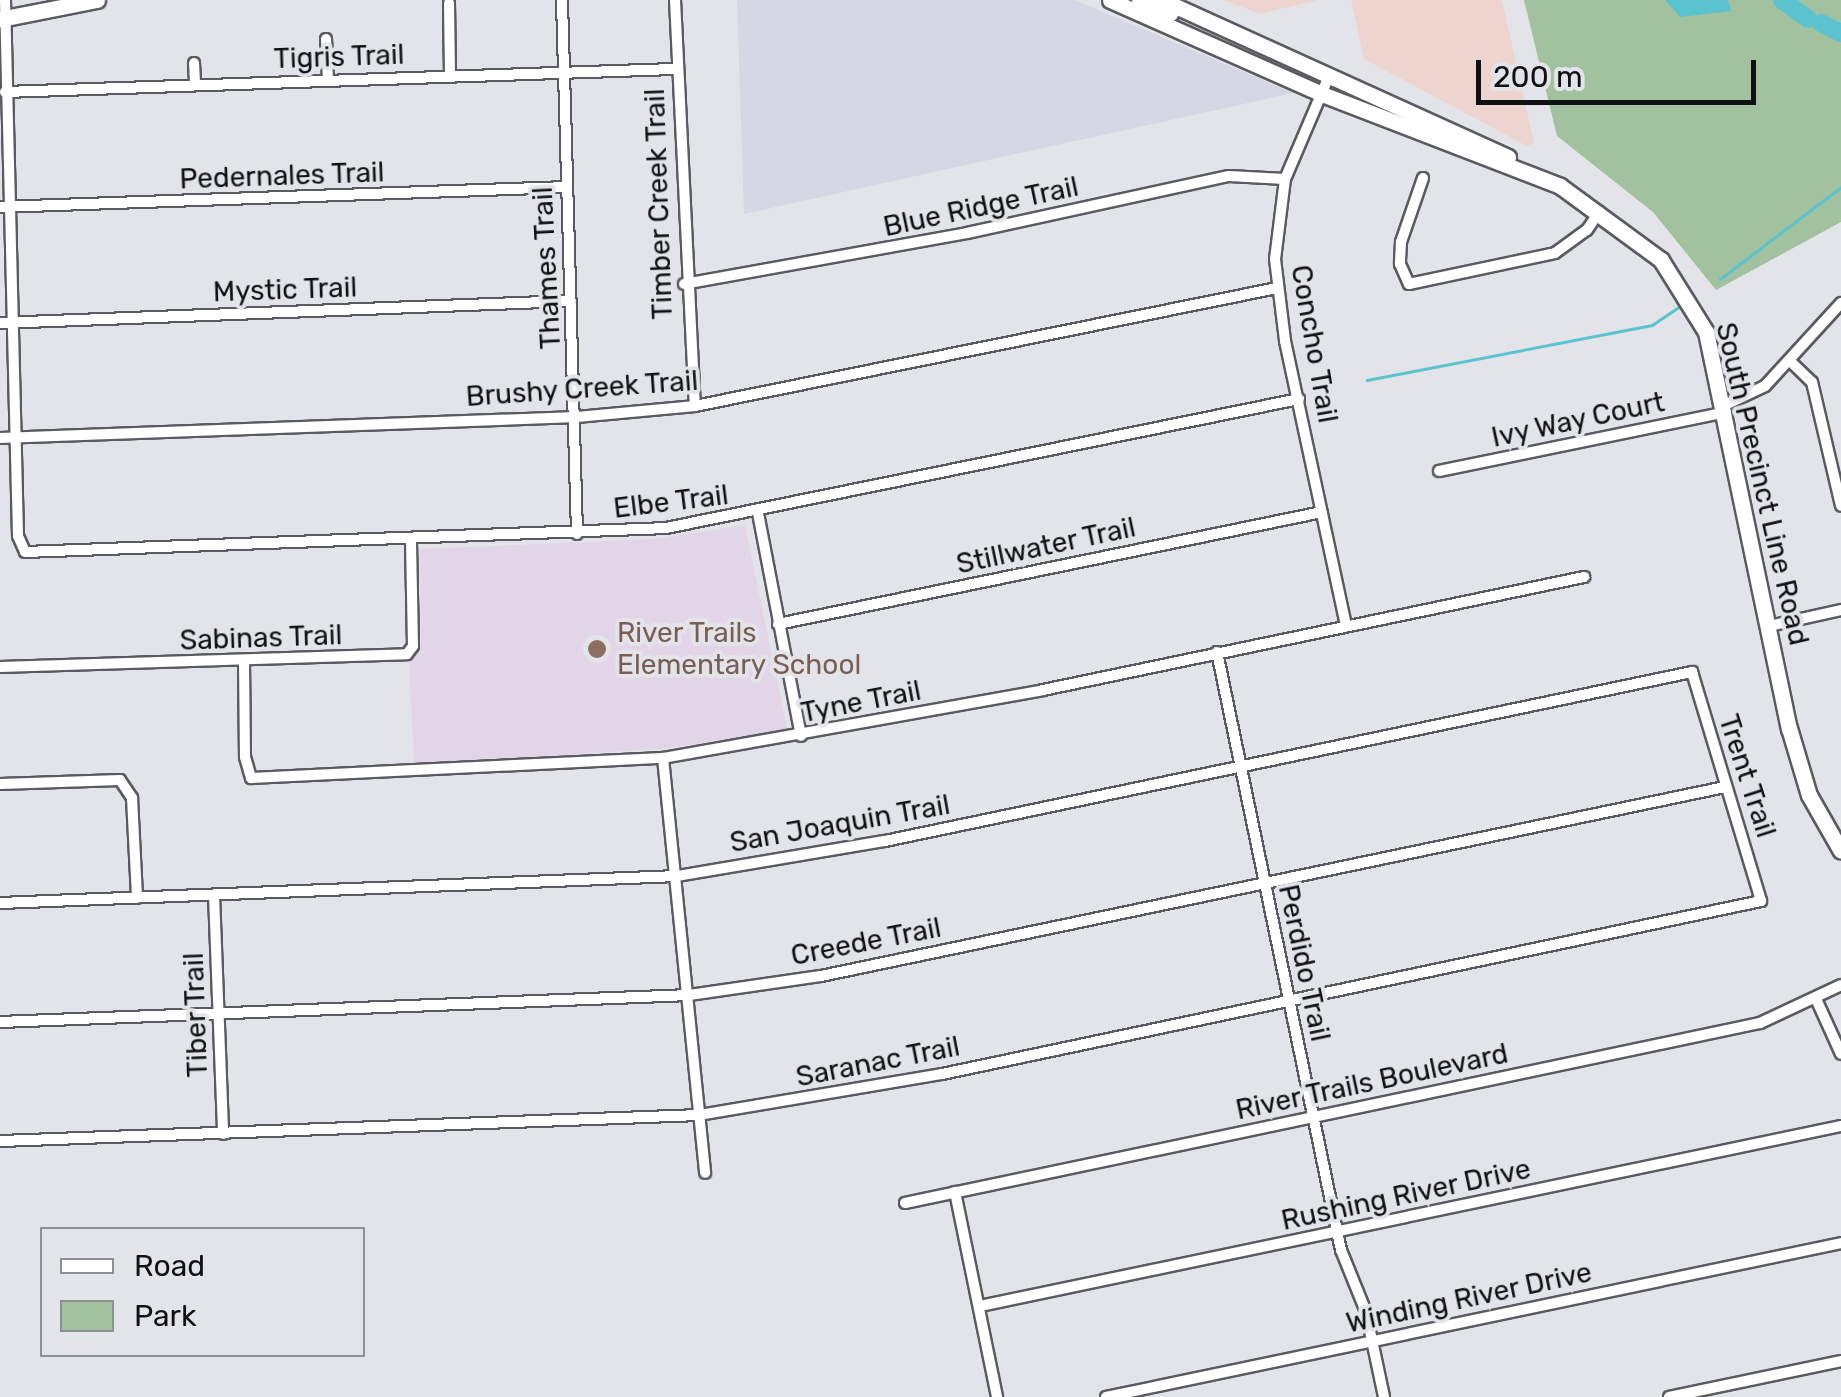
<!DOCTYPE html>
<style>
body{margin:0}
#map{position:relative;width:1841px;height:1397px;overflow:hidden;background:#e3e4e9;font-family:Rubik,sans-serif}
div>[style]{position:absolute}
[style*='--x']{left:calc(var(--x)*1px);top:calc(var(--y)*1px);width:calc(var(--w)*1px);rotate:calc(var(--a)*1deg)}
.built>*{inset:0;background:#d5d8e4}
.industrial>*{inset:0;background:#edd4ce}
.education>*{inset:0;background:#e2d5e8}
.green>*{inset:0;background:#a1c19f}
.water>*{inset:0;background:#5bc3cf}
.stream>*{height:2.5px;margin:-1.25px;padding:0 1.25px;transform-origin:1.25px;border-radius:1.25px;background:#5bc3cf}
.river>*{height:18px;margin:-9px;padding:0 9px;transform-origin:9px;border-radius:9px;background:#5bc3cf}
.roads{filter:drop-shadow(2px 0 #5a5b60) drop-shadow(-2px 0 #5a5b60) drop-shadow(0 2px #5a5b60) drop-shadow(0 -2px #5a5b60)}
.street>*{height:10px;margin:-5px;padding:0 5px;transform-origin:5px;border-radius:5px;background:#fff}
.secondary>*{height:15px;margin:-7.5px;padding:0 7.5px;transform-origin:7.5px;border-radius:7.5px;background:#fff}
.dots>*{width:28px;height:28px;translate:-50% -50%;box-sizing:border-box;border:5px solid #e3e4e9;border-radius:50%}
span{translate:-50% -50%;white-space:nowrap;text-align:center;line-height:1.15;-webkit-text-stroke:8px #e3e4e9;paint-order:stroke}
.street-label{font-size:28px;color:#101112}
.education-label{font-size:28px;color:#785e54}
.left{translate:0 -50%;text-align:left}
.legend{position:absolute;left:40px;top:1227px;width:325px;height:130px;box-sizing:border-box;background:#e3e4e9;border:2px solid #8f9093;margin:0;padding:12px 18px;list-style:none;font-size:30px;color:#101112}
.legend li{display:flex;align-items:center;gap:20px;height:50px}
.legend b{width:50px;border:2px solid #8f9093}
.scale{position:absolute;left:1476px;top:60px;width:280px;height:45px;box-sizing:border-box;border:5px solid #101112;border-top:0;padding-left:12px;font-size:30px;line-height:35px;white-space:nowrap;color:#101112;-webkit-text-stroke:8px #e3e4e9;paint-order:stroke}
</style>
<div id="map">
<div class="built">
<div style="clip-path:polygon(737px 0,1075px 0,1293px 93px,744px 214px)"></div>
</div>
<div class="industrial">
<div style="clip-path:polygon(1224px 0,1318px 0,1260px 14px)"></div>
<div style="clip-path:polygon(1351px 0,1502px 0,1534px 143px,1527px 146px,1364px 59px)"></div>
</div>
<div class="education">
<div style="clip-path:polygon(745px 525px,787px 729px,662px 749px,414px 763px,409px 662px,421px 643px,420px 549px,653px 539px)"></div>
</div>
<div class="green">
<div style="clip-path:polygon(1524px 0,1841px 0,1841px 222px,1716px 290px,1653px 212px,1557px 136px)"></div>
</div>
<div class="water">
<div style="clip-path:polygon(1665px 0,1727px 0,1732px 11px,1680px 17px)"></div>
</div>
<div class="stream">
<div style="--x:1720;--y:279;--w:152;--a:-37.2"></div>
<div style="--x:1367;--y:380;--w:290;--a:-10.9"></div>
<div style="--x:1652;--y:325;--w:34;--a:-34"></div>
</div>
<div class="river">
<div style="--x:1782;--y:0;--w:32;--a:36"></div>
<div style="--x:1821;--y:23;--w:22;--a:27"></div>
</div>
<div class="roads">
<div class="street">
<div style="--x:5;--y:0;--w:536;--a:88.61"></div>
<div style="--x:18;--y:536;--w:17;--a:66"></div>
<div style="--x:25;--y:552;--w:641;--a:-2.14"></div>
<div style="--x:666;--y:528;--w:646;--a:-11.52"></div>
<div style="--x:562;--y:0;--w:534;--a:88.39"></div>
<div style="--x:675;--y:0;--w:406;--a:87.2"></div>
<div style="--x:449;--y:3;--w:72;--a:89.2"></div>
<div style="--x:326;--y:39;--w:41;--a:87.2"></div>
<div style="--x:194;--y:63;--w:22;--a:87"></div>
<div style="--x:1329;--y:76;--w:112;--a:113.1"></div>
<div style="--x:1285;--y:179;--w:81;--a:97.1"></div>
<div style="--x:1275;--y:259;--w:83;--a:83"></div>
<div style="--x:1285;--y:341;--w:291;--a:77.9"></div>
<div style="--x:5;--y:92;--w:670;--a:-1.97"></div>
<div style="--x:1423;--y:178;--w:68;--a:109"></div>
<div style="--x:1401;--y:242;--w:22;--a:93"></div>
<div style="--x:1400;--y:264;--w:22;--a:66"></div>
<div style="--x:1409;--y:284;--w:149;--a:-12"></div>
<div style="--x:1555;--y:253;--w:39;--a:-36"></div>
<div style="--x:1587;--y:230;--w:22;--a:-56"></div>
<div style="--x:0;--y:207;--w:566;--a:-2.02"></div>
<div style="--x:684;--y:284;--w:288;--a:-10.2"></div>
<div style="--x:967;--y:233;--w:268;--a:-12.3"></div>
<div style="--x:1229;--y:176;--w:56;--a:3.1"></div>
<div style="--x:0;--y:323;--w:571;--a:-2.21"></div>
<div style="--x:1790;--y:361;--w:30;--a:44"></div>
<div style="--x:1812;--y:382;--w:127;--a:76.8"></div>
<div style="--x:1725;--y:405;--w:44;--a:-25.4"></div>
<div style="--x:1765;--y:386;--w:113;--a:-47.5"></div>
<div style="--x:0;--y:438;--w:577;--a:-2.08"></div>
<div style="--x:577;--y:417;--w:119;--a:-5.3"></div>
<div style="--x:695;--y:406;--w:594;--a:-11.46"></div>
<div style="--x:1439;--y:471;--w:293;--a:-11.6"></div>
<div style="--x:758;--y:513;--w:227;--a:79.1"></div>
<div style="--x:778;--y:624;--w:555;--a:-11.63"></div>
<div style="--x:1769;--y:626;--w:74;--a:-12.5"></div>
<div style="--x:1217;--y:652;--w:611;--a:78.29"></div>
<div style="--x:1341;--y:1250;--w:67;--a:68"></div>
<div style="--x:1366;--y:1312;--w:87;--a:78"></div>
<div style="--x:244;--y:662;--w:95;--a:89.4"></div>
<div style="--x:245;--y:757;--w:22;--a:74"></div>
<div style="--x:251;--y:778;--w:412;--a:-2.8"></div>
<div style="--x:663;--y:758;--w:386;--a:-10.1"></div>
<div style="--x:1043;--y:690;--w:553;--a:-11.8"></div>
<div style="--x:0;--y:667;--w:407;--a:-1.8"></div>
<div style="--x:407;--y:654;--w:10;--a:-53"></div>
<div style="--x:413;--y:646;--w:107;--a:-91.1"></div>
<div style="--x:663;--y:758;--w:417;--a:84.2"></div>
<div style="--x:0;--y:784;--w:120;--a:-1.9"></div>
<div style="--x:120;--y:780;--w:22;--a:56"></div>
<div style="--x:132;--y:798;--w:100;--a:87.1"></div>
<div style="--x:214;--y:895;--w:239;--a:87.8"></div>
<div style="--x:0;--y:903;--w:678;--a:-2.28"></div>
<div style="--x:677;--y:876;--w:211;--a:-9.6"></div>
<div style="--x:885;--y:841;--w:825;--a:-11.83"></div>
<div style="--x:1692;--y:672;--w:239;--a:73.2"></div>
<div style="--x:1761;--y:901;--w:837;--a:168.07"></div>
<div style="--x:942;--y:1074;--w:245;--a:170.4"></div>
<div style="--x:700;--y:1115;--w:700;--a:177.87"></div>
<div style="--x:1817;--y:1001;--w:58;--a:65.6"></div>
<div style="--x:0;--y:1022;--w:690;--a:-2.24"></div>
<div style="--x:689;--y:995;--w:133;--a:-8.2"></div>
<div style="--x:821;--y:976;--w:924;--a:-11.81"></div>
<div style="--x:955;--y:1192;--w:209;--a:78.4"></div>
<div style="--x:905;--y:1203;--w:874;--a:-11.89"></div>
<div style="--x:1760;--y:1023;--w:89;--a:-25.1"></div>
<div style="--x:980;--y:1306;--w:880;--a:-11.81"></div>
<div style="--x:1106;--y:1397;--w:751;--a:-11.83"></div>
<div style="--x:1669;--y:1397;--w:176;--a:-11.8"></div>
</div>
<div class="secondary">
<div style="--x:1110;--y:0;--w:232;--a:23.9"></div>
<div style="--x:1322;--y:94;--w:255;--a:21.1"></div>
<div style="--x:1560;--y:186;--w:125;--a:36.2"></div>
<div style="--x:1661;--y:260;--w:85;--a:58"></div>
<div style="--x:1706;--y:332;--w:405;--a:78.2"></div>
<div style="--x:1789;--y:728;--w:70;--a:73.4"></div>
<div style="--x:1809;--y:795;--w:64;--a:60.3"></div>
<div style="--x:1139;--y:0;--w:34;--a:23"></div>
<div style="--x:1162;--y:0;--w:380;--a:24.4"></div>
<div style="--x:0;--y:19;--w:99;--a:-11.1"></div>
</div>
</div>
<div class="dots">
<div style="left:597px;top:649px;background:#8d6e63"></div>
</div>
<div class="street-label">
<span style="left:339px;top:57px;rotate:-2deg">Tigris Trail</span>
<span style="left:282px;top:176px;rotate:-2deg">Pedernales Trail</span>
<span style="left:659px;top:204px;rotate:-92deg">Timber Creek Trail</span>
<span style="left:981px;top:207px;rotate:-12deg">Blue Ridge Trail</span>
<span style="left:547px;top:268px;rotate:-93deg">Thames Trail</span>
<span style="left:285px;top:290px;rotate:-2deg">Mystic Trail</span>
<span style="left:1314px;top:344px;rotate:80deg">Concho Trail</span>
<span style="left:582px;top:389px;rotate:-4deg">Brushy Creek Trail</span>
<span style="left:1578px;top:420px;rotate:-12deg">Ivy Way Court</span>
<span style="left:1762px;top:484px;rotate:77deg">South Precinct Line Road</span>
<span style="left:671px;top:502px;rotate:-7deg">Elbe Trail</span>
<span style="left:1046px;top:546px;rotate:-12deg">Stillwater Trail</span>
<span style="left:261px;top:638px;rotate:-2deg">Sabinas Trail</span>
<span style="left:861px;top:702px;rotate:-11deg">Tyne Trail</span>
<span style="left:1747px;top:776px;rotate:72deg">Trent Trail</span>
<span style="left:840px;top:824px;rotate:-10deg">San Joaquin Trail</span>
<span style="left:866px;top:942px;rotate:-11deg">Creede Trail</span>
<span style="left:1304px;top:963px;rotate:78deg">Perdido Trail</span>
<span style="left:196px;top:1015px;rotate:-92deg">Tiber Trail</span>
<span style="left:878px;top:1062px;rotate:-11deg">Saranac Trail</span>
<span style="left:1372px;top:1082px;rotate:-12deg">River Trails Boulevard</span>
<span style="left:1406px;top:1195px;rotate:-12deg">Rushing River Drive</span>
<span style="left:1469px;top:1298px;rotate:-12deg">Winding River Drive</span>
</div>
<div class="education-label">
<span class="left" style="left:617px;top:649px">River Trails<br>Elementary School</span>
</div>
<ul class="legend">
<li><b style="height:12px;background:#fff"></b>Road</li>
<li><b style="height:28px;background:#a1c19f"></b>Park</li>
</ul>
<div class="scale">200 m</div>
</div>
